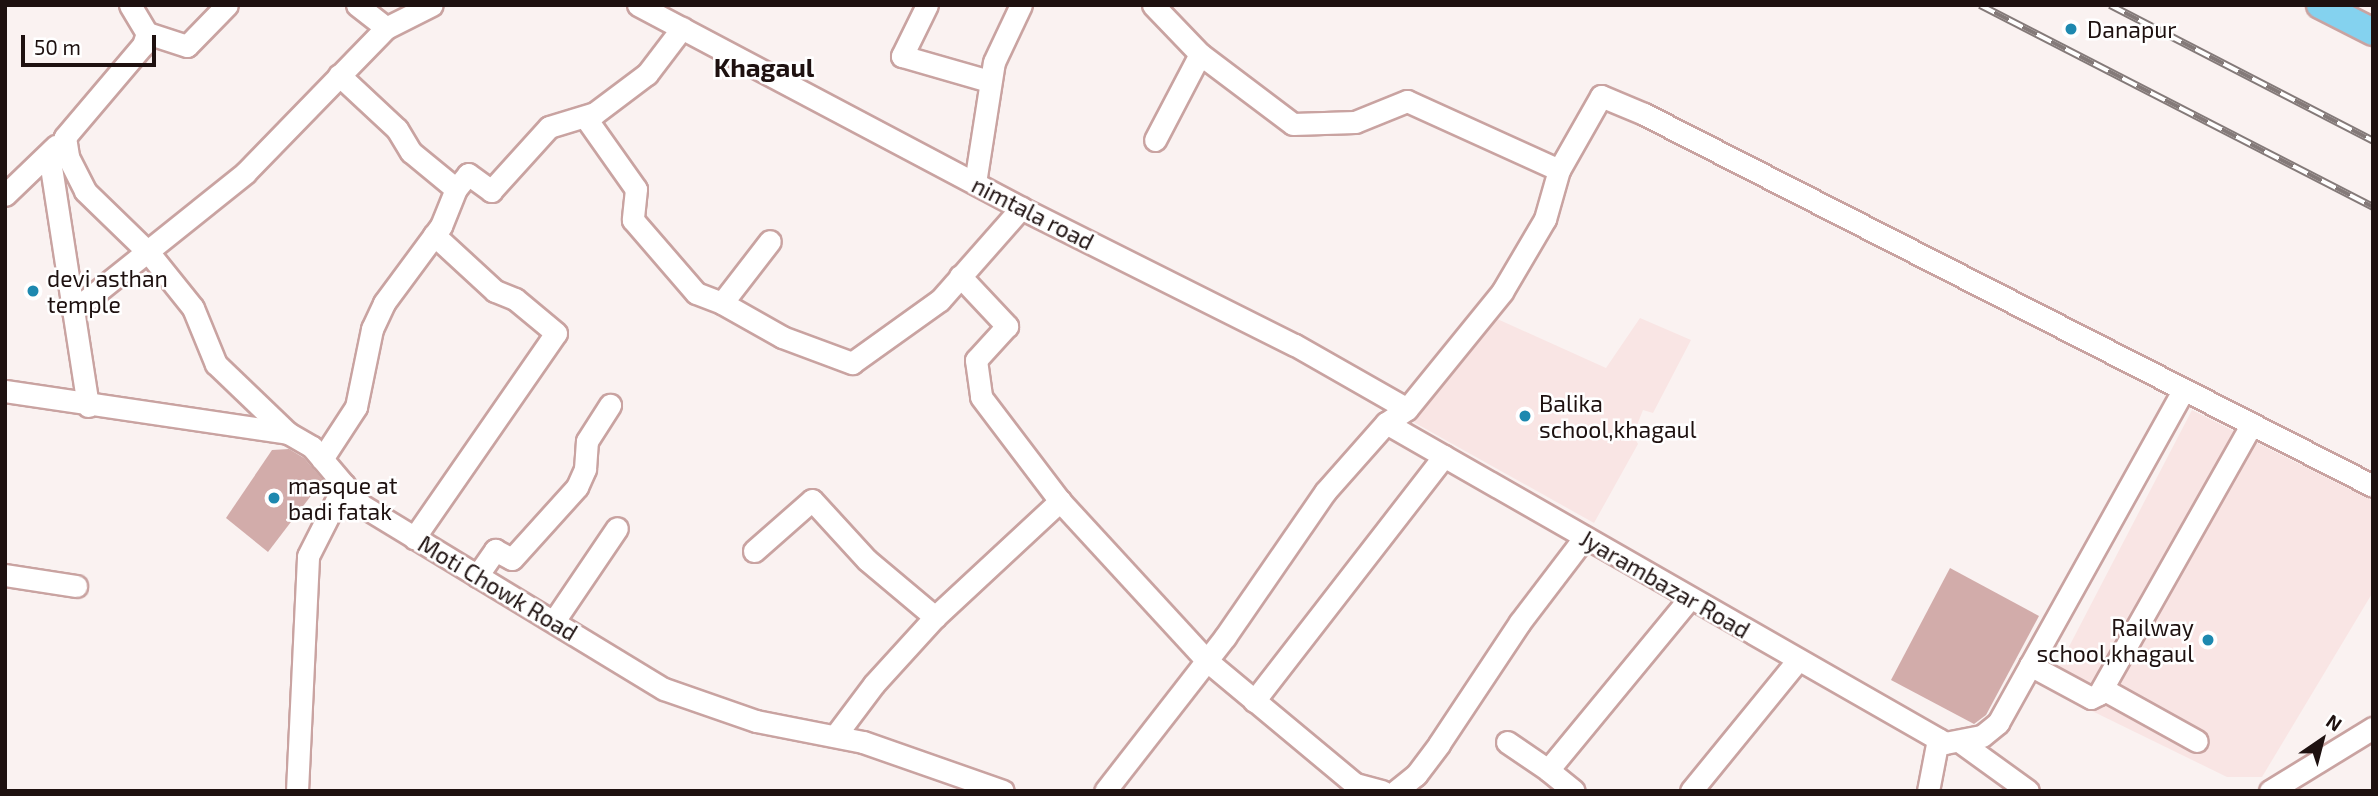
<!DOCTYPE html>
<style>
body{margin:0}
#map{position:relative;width:2378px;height:796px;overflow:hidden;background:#faf2f1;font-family:"Exo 2",sans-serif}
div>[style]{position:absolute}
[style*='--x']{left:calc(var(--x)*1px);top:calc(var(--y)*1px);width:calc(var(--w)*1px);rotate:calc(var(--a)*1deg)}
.built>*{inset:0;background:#f9e5e4}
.building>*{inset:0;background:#d2acaa}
.roads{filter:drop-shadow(2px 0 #c9a3a1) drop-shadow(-2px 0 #c9a3a1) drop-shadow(0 2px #c9a3a1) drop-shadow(0 -2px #c9a3a1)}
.minor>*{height:21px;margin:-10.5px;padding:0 10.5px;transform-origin:10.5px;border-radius:10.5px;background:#fff}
.major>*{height:26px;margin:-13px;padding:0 13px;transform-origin:13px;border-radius:13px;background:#84d2ef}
.rail>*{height:8px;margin-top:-4px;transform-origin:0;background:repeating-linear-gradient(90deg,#fff 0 16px,#847a79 0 32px);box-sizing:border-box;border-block:2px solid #847a79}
.dots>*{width:19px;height:19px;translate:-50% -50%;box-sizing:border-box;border:4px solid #fff;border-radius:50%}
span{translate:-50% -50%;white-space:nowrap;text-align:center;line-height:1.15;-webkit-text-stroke:5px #fff;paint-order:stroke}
.poi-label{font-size:23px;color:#1e1110}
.left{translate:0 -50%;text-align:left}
.right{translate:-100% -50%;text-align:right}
.street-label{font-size:23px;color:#1e1110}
.quarter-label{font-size:26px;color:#1e1110;font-weight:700}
.frame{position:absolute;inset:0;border:7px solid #1e1110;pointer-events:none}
.north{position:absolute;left:2287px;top:705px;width:70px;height:70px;-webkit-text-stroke:5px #fff;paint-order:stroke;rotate:35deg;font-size:19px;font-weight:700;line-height:28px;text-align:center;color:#1e1110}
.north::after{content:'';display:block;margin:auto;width:24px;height:32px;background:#1e1110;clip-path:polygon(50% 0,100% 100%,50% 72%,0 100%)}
.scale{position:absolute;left:21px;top:35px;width:135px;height:32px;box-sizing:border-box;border:4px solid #1e1110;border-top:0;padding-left:9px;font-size:21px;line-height:24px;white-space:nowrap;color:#1e1110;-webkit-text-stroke:5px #fff;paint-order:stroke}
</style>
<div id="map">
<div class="built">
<div style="clip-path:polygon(1484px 313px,1606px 368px,1640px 318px,1691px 340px,1653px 413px,1643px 410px,1633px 435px,1638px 444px,1594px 523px,1408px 419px)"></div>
<div style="clip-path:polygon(2192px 410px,2373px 501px,2373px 592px,2262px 777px,2227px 777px,2047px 689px)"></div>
</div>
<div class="building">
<div style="clip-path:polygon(289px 449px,304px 458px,323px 480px,268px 552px,226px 518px,272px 450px)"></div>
<div style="clip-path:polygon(1950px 568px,2039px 616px,1986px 715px,1974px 724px,1891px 680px)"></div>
</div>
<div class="roads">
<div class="minor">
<div style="--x:130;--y:5;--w:33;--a:59"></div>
<div style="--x:147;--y:33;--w:13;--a:108"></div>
<div style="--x:143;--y:45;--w:121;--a:130.3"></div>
<div style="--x:65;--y:137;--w:20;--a:81"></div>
<div style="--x:68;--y:157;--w:38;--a:63"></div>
<div style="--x:85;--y:191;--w:89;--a:44.1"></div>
<div style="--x:149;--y:253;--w:70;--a:51.3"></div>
<div style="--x:193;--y:308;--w:61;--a:67.7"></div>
<div style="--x:216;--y:364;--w:100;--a:43.8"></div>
<div style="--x:357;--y:5;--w:37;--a:38"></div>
<div style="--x:638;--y:5;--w:433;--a:27.9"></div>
<div style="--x:1021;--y:208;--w:306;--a:26.6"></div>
<div style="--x:1295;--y:345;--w:129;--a:29.7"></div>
<div style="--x:1407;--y:409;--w:25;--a:146"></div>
<div style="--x:1386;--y:423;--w:92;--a:131.5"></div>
<div style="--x:1325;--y:492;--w:176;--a:124.6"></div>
<div style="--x:1225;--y:637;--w:195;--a:127.9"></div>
<div style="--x:927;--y:5;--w:57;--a:116.1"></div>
<div style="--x:902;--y:56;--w:91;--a:16"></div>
<div style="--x:1153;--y:5;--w:68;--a:46.2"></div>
<div style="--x:1200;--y:54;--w:97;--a:117.6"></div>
<div style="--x:147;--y:33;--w:42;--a:18"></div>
<div style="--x:187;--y:46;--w:57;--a:-45.7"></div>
<div style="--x:1200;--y:54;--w:116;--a:37"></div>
<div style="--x:1293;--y:124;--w:62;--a:-1.8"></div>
<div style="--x:1355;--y:122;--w:56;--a:-22"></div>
<div style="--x:1407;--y:101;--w:167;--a:24.4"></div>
<div style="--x:1559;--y:170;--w:85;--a:-60.4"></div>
<div style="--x:1601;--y:96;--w:47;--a:22.7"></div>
<div style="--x:1644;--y:114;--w:818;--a:27.03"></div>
<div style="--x:339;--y:75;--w:79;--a:43"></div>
<div style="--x:397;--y:129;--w:27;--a:59"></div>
<div style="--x:411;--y:152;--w:58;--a:39.4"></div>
<div style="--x:585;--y:117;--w:88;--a:54.7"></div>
<div style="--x:636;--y:189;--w:31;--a:96"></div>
<div style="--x:633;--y:220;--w:96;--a:49.2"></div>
<div style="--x:696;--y:293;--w:28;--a:21"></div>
<div style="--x:722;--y:303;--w:78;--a:-52.3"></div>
<div style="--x:49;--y:154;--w:255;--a:81.2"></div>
<div style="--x:975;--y:183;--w:122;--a:-81.1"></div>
<div style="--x:994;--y:62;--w:63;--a:-64.7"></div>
<div style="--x:5;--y:195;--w:71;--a:-43.9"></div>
<div style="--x:960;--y:276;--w:69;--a:46.8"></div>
<div style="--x:1007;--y:326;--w:46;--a:132.4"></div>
<div style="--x:976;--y:360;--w:37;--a:82"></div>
<div style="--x:981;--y:397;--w:131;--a:52.8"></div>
<div style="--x:1060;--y:501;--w:216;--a:47.4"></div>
<div style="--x:1206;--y:660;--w:194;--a:39.8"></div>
<div style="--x:1355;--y:784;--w:28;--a:15"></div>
<div style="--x:722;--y:303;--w:69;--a:29.5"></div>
<div style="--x:782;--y:337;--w:75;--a:20.4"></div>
<div style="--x:852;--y:363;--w:108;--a:-35.6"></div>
<div style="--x:940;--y:300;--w:123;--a:-48.6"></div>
<div style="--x:73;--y:311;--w:221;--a:-38.7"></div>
<div style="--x:245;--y:173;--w:202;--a:-45.8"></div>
<div style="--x:386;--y:28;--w:51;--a:-26.6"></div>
<div style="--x:5;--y:391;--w:286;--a:8.4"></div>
<div style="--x:288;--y:433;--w:28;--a:30"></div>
<div style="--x:312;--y:447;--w:76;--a:49.8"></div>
<div style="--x:361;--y:505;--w:354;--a:31.3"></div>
<div style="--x:664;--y:689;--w:97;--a:19.2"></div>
<div style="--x:756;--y:721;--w:109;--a:11.1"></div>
<div style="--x:863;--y:742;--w:148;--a:19.3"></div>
<div style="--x:1407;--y:409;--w:151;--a:-50.9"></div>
<div style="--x:1502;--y:292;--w:85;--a:-59.5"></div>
<div style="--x:1545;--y:219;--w:51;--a:-74.1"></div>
<div style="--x:1386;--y:423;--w:644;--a:29.79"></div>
<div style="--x:1945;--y:743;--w:38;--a:-11"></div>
<div style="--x:1982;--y:736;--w:21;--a:-39"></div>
<div style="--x:1998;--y:723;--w:381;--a:-60.9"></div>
<div style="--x:322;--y:459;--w:62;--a:-56.8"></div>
<div style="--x:356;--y:407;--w:80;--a:-78.4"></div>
<div style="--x:372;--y:329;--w:29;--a:-65"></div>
<div style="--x:384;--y:303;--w:96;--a:-53.5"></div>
<div style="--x:441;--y:226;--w:40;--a:-68"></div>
<div style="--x:456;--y:189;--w:19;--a:-51"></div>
<div style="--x:468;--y:174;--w:29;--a:36"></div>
<div style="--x:491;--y:191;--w:86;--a:-47.8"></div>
<div style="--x:549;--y:127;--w:48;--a:-16.9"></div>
<div style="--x:595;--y:113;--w:65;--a:-36.9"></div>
<div style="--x:647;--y:74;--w:58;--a:-52.7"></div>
<div style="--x:414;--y:538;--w:249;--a:-55.3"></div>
<div style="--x:556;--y:333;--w:53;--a:-140.3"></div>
<div style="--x:515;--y:299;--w:22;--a:-158"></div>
<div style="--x:495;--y:291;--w:83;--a:-137.4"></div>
<div style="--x:754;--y:551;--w:77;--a:-41.3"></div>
<div style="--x:812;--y:500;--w:81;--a:47.5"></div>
<div style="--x:867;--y:560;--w:89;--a:40"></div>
<div style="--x:5;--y:575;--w:72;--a:8.8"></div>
<div style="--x:477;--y:576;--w:32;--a:-55"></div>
<div style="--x:495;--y:550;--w:19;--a:28"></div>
<div style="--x:512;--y:559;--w:97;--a:-47.9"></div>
<div style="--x:577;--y:487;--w:20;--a:-66"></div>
<div style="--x:585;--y:469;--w:28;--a:-86"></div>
<div style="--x:587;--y:441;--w:43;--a:-57.4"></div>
<div style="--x:554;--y:621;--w:112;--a:-55.9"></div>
<div style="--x:2030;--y:665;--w:69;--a:28.4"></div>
<div style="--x:2091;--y:698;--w:9;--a:-27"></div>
<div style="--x:2099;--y:694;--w:310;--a:-60.5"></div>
<div style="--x:2103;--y:689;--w:107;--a:29"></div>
<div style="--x:1254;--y:701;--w:310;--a:-52.2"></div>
<div style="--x:835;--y:736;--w:65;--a:-53.1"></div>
<div style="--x:874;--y:684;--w:91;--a:-47.7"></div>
<div style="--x:935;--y:617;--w:171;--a:-42.9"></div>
<div style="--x:1959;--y:741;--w:85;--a:35.9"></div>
<div style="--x:1507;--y:742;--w:50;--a:34.3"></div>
<div style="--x:1548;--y:770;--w:222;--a:-50.5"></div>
<div style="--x:1548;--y:770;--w:33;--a:39"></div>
<div style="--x:297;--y:791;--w:235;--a:-87.3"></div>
<div style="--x:308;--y:556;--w:80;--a:-63.1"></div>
<div style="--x:1396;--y:791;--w:26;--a:-39"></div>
<div style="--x:1416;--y:775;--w:39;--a:-53"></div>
<div style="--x:1439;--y:744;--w:146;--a:-56.4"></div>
<div style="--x:1520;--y:622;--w:106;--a:-52.7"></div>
<div style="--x:1691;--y:791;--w:169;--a:-50.8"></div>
<div style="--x:1928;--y:791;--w:53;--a:-79.1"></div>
<div style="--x:2270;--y:791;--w:121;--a:-31.5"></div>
</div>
<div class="major">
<div style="--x:2320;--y:5;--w:59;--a:27"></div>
</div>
</div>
<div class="rail">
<div style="--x:1980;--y:5;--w:442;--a:27.2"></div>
<div style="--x:2110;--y:5;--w:296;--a:27.3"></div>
</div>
<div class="dots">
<div style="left:2071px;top:29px;background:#1d88af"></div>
<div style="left:33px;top:291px;background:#1d88af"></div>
<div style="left:1525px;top:416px;background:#1d88af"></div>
<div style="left:274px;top:498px;background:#1d88af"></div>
<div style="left:2208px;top:640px;background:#1d88af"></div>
</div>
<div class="poi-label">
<span class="left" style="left:2087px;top:29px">Danapur</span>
<span class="left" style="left:47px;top:291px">devi asthan<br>temple</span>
<span class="left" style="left:1539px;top:416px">Balika<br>school,khagaul</span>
<span class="left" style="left:288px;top:498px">masque at<br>badi fatak</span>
<span class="right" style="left:2194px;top:640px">Railway<br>school,khagaul</span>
</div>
<div class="street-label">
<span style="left:1033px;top:213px;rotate:27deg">nimtala road</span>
<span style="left:1665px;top:584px;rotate:30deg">Jyarambazar Road</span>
<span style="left:498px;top:588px;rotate:31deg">Moti Chowk Road</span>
</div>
<div class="quarter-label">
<span style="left:764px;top:67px">Khagaul</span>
</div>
<div class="frame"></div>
<div class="north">N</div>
<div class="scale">50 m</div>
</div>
